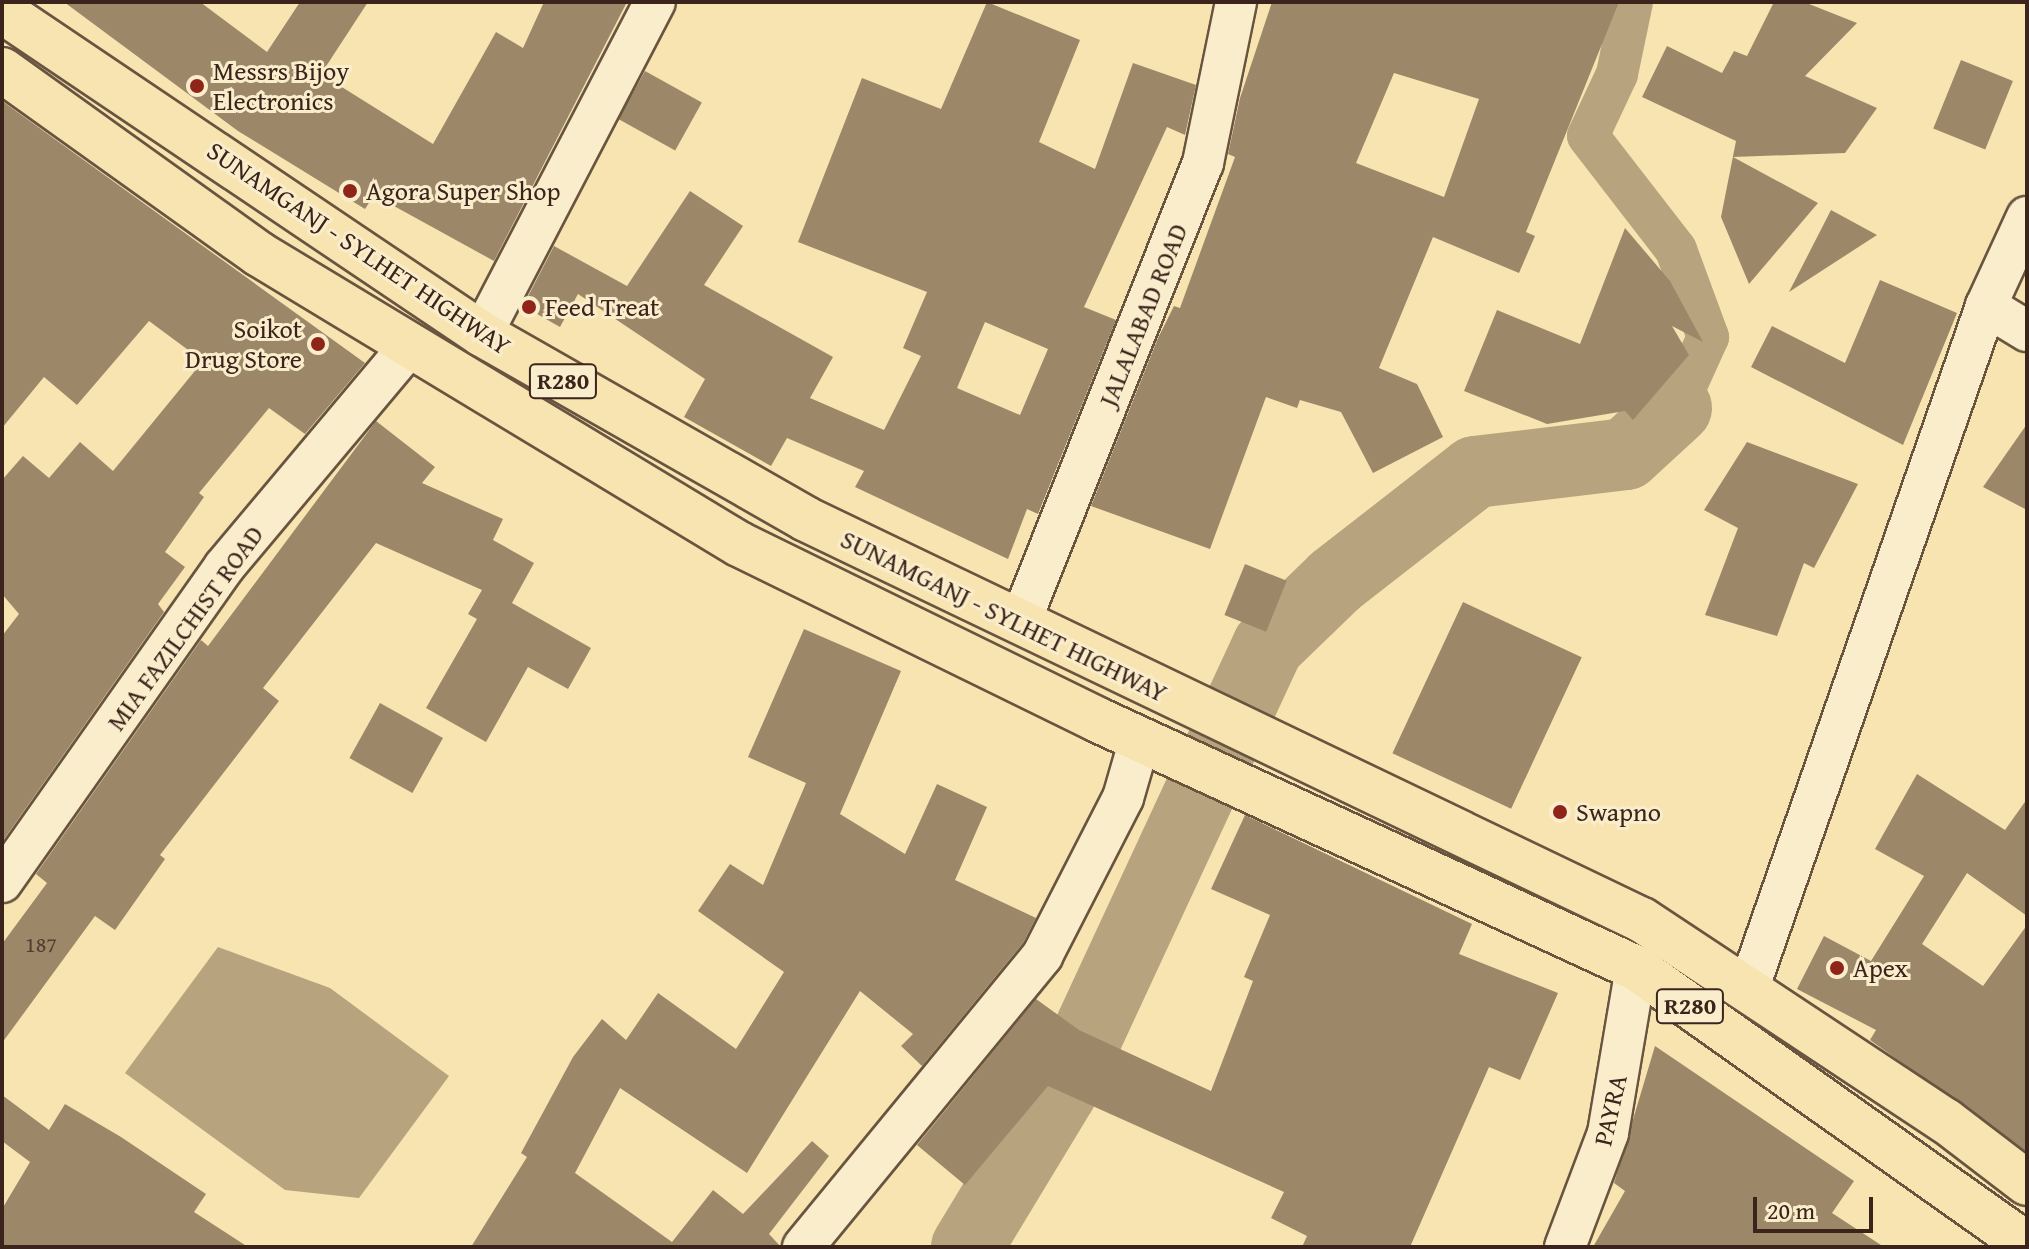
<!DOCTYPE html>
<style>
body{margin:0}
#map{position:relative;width:2029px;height:1249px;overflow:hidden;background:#f7e4b1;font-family:"Gentium Book Plus",serif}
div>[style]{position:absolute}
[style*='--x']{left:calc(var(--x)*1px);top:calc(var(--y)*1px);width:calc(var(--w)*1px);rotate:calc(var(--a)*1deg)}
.water>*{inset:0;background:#b7a37e}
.canal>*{height:42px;margin:-21px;padding:0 21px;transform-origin:21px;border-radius:21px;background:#b7a37e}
.river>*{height:72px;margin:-36px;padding:0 36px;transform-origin:36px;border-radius:36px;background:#b7a37e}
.building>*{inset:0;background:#9c8869;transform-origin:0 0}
.roads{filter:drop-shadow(2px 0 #695440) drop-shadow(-2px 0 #695440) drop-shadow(0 2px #695440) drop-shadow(0 -2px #695440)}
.minor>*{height:40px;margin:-20px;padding:0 20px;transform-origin:20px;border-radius:20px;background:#faedcc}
.primary>*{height:44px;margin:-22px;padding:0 22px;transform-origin:22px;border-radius:22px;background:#f7e4b1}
.dots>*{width:22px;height:22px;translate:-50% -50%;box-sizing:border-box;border:4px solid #faedcc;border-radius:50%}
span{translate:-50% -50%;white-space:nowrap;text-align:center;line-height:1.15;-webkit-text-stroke:6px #faedcc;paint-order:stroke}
.number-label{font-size:22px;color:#523d2e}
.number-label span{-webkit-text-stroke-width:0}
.shield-label span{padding:2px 6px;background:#faedcc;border:2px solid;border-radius:6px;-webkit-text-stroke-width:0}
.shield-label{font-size:24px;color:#3a241b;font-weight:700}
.poi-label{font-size:26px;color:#3a241b}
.left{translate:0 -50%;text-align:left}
.right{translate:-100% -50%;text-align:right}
.street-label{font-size:26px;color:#3a241b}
.frame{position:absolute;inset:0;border:4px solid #3a241b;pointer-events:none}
.scale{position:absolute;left:1753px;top:1197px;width:120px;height:36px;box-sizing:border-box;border:4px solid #3a241b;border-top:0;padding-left:10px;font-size:24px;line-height:28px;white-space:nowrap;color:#3a241b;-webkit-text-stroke:6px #faedcc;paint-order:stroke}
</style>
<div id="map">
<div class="water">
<div style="clip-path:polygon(218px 947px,330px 988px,449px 1076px,359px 1198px,285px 1190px,125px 1073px)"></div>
</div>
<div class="canal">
<div style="--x:1632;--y:2;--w:74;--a:101.8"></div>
<div style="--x:1617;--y:74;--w:68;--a:115.1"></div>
<div style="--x:1588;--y:136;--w:144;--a:52.3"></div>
<div style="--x:1676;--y:250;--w:93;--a:69.8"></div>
<div style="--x:1708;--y:337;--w:78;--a:114.3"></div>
</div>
<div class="river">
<div style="--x:967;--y:1247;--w:181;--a:-58.8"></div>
<div style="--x:1061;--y:1092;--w:492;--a:-65.1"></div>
<div style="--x:1268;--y:646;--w:93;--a:-44.1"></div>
<div style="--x:1335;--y:581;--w:177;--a:-37.9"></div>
<div style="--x:1475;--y:472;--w:152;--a:-6.8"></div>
<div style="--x:1626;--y:454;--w:68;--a:-42.6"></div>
</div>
<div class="building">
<div style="clip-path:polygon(64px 2px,200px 2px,267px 52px,300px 2px,368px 2px,321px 74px,433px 144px,496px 32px,523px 48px,544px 2px,627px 2px,494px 261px,374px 195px,365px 209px,238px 131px)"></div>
<div style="clip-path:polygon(evenodd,987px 2px,1080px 40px,1039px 142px,1095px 169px,1133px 63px,1196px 85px,1185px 135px,1167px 127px,1084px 307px,1116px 320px,1038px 514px,1027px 509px,1008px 559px,855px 487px,864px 471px,787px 438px,771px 466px,684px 417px,705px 379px,578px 294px,560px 327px,523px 306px,554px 246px,627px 286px,690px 191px,743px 226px,704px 285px,833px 357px,810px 398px,884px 430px,921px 356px,903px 348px,927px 292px,798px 242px,862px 78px,941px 109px,987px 2px,985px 322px,1048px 349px,1020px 415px,957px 388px,985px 322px)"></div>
<div style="clip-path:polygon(evenodd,1272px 2px,1619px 2px,1526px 232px,1535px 236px,1519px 273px,1433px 237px,1379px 368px,1417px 384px,1443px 437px,1373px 473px,1341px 412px,1300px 400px,1297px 408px,1266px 397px,1210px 549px,1091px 506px,1158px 338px,1174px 306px,1180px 308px,1235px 157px,1228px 154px,1240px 98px,1272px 2px,1394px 73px,1479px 99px,1444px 197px,1356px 163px,1394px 73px)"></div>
<div style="clip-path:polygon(1774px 2px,1804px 2px,1857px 23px,1805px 76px,1877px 108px,1845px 153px,1733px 157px,1818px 203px,1749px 284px,1721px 217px,1736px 141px,1642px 97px,1667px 46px,1722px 73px,1734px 51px,1747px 56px)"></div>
<div style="left:1961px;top:60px;width:56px;height:74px;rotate:22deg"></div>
<div style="left:645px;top:71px;width:65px;height:55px;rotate:29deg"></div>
<div style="clip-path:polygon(2px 101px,365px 363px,305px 434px,269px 408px,199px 493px,204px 497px,165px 552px,185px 567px,158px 604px,164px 612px,2px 842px,2px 636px,19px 614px,2px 594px,2px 480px,23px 456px,49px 478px,80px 442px,113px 471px,203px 361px,149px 321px,77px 405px,44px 377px,2px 428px)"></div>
<div style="clip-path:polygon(1831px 210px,1877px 235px,1789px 292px)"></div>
<div style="clip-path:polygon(1625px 228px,1670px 281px,1703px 342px,1672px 326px,1689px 355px,1633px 420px,1625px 411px,1547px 424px,1464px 391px,1497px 310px,1580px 344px)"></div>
<div style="clip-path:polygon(1880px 280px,1957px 313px,1903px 445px,1751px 367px,1772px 326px,1845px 363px)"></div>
<div style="clip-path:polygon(376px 421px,435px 467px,422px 483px,503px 519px,493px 540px,534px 563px,512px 603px,591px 648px,568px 689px,528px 667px,486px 742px,426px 708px,477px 619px,468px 614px,482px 590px,376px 543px,263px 688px,279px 701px,160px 855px,165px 859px,115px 930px,95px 916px,2px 1043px,2px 944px,47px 883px,36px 874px,201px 640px,208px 646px)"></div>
<div style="clip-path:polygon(2027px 424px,2027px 510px,1983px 487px)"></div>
<div style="clip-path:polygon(1747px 442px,1858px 484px,1814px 568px,1804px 563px,1777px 636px,1705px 615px,1738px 528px,1704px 510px)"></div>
<div style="left:1245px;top:564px;width:45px;height:55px;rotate:22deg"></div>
<div style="left:1463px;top:602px;width:131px;height:167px;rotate:25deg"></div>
<div style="clip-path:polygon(804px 629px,901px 671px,840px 814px,905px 854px,937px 784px,987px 807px,955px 880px,1036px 918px,1023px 943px,922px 1066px,901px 1046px,913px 1034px,860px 991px,747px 1173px,620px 1088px,575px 1173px,672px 1242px,713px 1190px,743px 1214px,812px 1141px,829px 1156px,769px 1234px,781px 1247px,471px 1247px,527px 1157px,521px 1153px,573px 1057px,602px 1019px,626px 1040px,658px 993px,736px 1049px,784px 972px,698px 911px,730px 864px,763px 885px,806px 783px,748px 757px)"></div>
<div style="left:380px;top:703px;width:72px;height:63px;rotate:29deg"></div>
<div style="clip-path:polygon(1917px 774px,2005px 830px,2027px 799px,2027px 916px,1967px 873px,1922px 944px,1983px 986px,2027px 925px,2027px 1152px,1870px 1040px,1876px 1030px,1797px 989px,1824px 936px,1871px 961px,1924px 876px,1875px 849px)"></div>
<div style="clip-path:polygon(1245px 815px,1472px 924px,1459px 954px,1558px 993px,1520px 1080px,1489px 1067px,1410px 1247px,1302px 1247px,1307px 1236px,1271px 1218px,1284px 1192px,1048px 1086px,965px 1185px,917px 1145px,1036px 999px,1079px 1030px,1211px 1091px,1253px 981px,1244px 977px,1270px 915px,1211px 889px)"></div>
<div style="clip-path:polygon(1655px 1046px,1854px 1181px,1832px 1213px,1884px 1247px,1593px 1247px,1625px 1191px,1614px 1183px)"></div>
<div style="clip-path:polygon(2px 1095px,49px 1130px,65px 1104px,121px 1137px,206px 1194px,194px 1212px,248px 1247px,2px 1247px,2px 1209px,30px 1162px,2px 1141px)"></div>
</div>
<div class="roads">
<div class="minor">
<div style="--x:1986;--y:306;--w:48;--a:31.4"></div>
<div style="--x:482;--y:334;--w:374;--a:-62.5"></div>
<div style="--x:1021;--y:620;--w:492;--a:-68.3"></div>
<div style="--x:1203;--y:163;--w:164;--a:-78.4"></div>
<div style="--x:2;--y:882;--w:385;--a:-54.8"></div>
<div style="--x:224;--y:567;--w:290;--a:-50"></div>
<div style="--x:1749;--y:987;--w:721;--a:-70.81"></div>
<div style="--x:1986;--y:306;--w:98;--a:-65.3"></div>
<div style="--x:803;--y:1247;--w:377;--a:-50.6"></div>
<div style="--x:1042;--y:956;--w:178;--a:-62.9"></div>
<div style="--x:1123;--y:798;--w:61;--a:-73.9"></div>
<div style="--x:1565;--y:1247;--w:122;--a:-69.3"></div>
<div style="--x:1608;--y:1133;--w:167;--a:-80.4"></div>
</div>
<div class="primary">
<div style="--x:2;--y:11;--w:579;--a:33.94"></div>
<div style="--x:482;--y:334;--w:373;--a:29.7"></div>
<div style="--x:806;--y:519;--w:927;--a:25.63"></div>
<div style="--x:1642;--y:920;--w:364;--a:33.5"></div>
<div style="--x:1946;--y:1121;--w:102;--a:37.4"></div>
<div style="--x:2;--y:70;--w:316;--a:35.6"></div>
<div style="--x:259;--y:254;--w:561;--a:31.14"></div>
<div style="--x:739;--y:544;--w:400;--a:26.1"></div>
<div style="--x:1098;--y:720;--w:592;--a:24.75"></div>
<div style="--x:1636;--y:968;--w:479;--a:35.3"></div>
</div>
</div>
<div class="dots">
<div style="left:197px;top:86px;background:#8f2418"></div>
<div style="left:350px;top:191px;background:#8f2418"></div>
<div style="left:529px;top:307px;background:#8f2418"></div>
<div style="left:318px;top:344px;background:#8f2418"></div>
<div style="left:1560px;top:812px;background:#8f2418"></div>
<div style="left:1837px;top:968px;background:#8f2418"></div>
</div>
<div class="number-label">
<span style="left:41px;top:945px">187</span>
</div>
<div class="shield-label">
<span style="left:563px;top:381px">R280</span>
<span style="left:1690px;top:1006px">R280</span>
</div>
<div class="poi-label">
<span class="left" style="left:213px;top:86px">Messrs Bijoy<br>Electronics</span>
<span class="left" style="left:366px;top:191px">Agora Super Shop</span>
<span class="left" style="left:545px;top:307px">Feed Treat</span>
<span class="right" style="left:302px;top:344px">Soikot<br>Drug Store</span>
<span class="left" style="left:1576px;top:812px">Swapno</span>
<span class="left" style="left:1853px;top:968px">Apex</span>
</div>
<div class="street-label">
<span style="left:359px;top:248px;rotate:34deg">SUNAMGANJ - SYLHET HIGHWAY</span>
<span style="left:1143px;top:315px;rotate:-68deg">JALALABAD ROAD</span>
<span style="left:1004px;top:616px;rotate:26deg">SUNAMGANJ - SYLHET HIGHWAY</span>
<span style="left:185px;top:628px;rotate:-54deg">MIA FAZILCHIST ROAD</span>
<span style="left:1610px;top:1110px;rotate:-77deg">PAYRA</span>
</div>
<div class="frame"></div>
<div class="scale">20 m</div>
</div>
